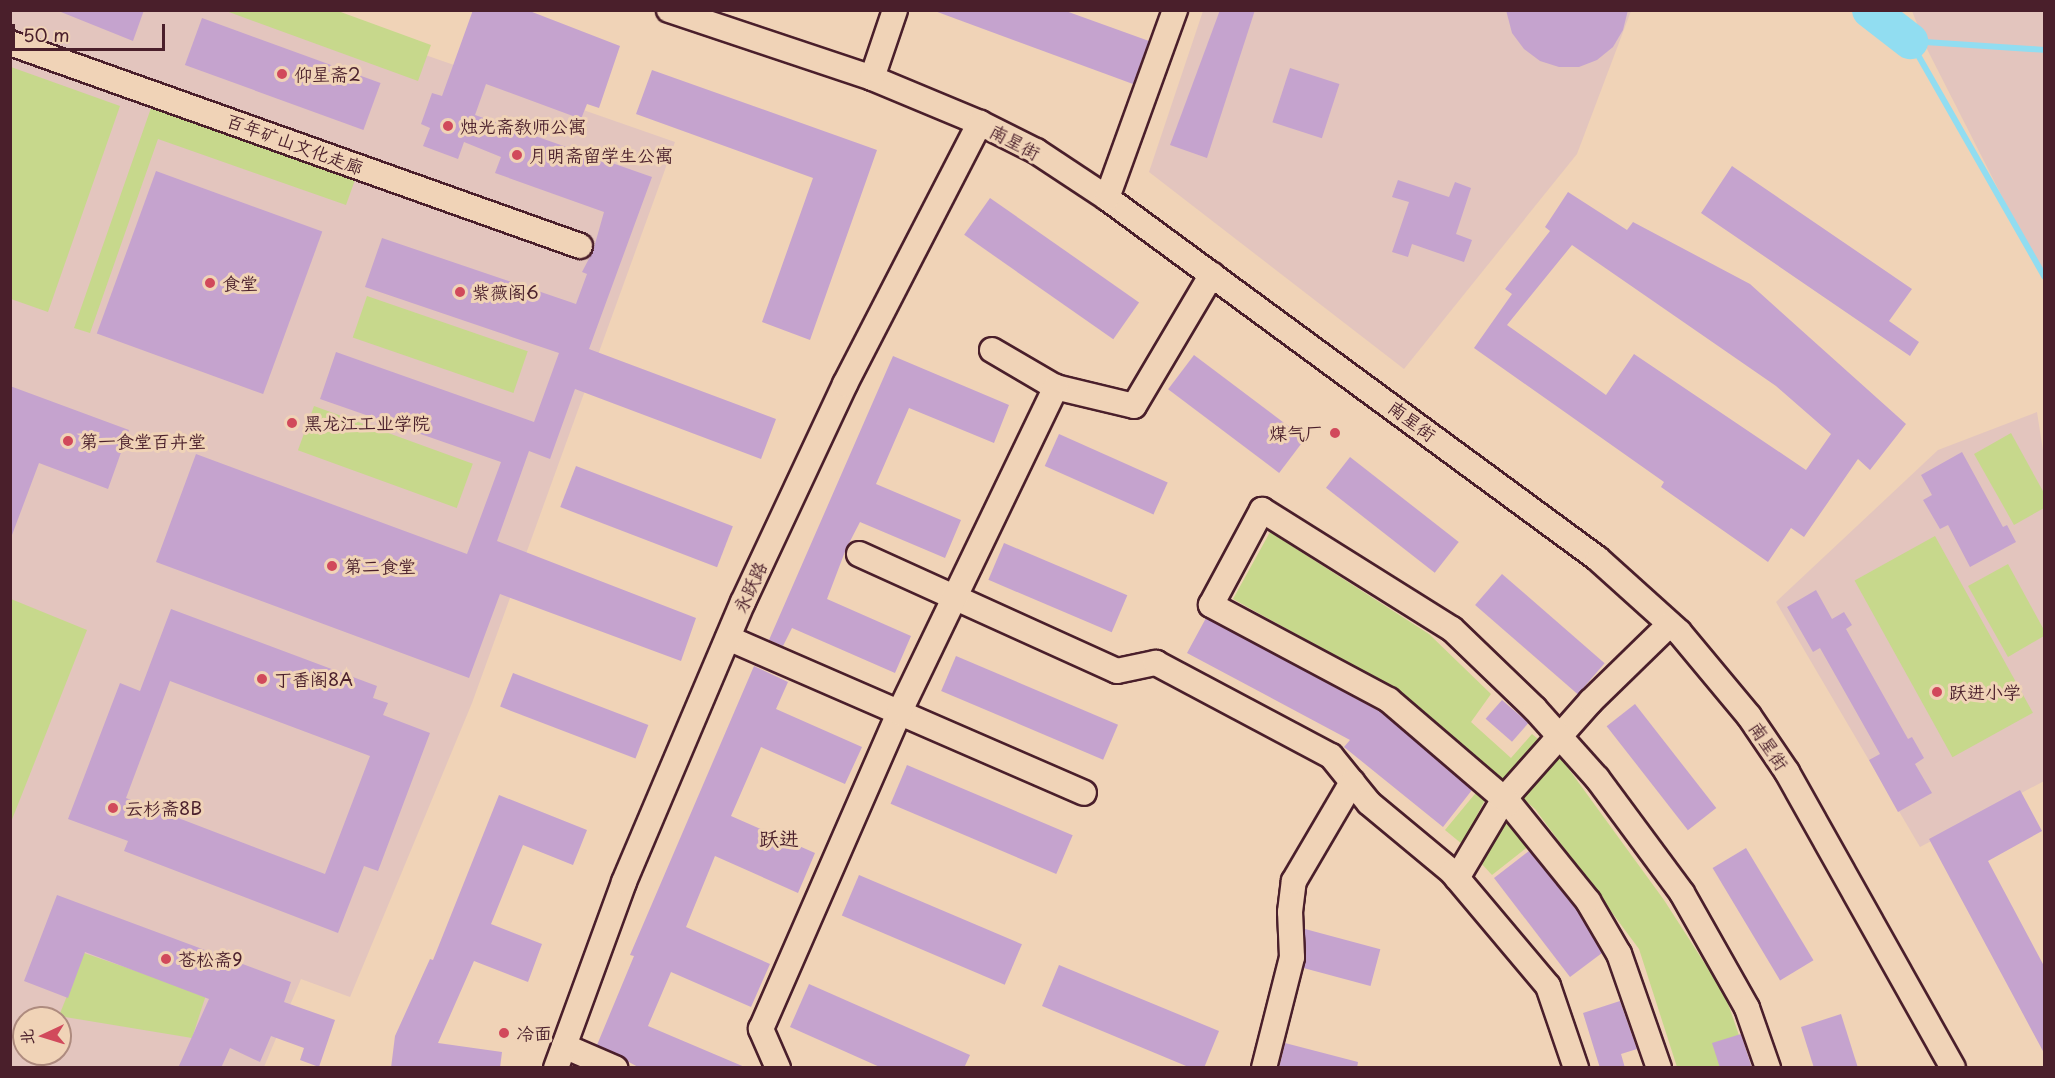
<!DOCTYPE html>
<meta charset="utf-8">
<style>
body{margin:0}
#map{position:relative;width:2055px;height:1078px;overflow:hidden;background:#f0d3b7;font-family:"Playpen Sans","LXGW WenKai TC",sans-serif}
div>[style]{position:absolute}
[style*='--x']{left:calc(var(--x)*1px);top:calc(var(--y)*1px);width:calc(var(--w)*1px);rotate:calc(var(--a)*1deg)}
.built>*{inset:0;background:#e3c5be}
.green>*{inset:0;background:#c7d88c;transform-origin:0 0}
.stream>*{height:6px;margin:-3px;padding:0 3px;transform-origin:3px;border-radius:3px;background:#91ddf1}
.river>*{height:36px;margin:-18px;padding:0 18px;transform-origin:18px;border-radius:18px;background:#91ddf1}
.building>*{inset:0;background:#c5a3ce;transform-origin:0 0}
.roads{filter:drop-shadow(2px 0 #4a1f2b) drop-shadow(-2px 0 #4a1f2b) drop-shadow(0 2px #4a1f2b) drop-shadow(0 -2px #4a1f2b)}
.minor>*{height:24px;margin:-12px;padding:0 12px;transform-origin:12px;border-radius:12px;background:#f0d3b7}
.dots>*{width:16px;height:16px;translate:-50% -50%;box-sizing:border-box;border:3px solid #f0d3b7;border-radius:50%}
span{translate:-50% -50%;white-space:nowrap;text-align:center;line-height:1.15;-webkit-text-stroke:6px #f0d3b7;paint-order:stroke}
.poi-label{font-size:18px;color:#4a1f2b}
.left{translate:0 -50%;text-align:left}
.right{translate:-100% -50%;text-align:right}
.street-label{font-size:18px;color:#4a1f2b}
.neighbourhood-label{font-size:20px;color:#4a1f2b}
.frame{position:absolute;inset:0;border:12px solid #4a1f2b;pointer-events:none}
.north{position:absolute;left:12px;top:1006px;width:60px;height:60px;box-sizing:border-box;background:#f0d3b7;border:2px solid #ae8b7f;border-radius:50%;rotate:266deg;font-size:16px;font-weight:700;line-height:24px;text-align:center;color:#4a1f2b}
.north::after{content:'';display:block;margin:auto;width:21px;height:27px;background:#d1495b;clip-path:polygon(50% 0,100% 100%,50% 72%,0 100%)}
.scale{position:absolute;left:12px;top:24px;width:153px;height:27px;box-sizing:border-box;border:3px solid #4a1f2b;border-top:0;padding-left:8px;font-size:18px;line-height:21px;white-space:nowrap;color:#4a1f2b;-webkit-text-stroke:4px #f0d3b7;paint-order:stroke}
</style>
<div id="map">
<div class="built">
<div style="clip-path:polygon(evenodd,10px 11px,299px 11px,675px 142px,472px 703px,350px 997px,301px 979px,264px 1067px,11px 1067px,10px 11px,24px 1018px,60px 1018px,60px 1054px,24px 1054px,24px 1018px)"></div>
<div style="clip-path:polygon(1203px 11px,1631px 11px,1577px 154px,1404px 369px,1149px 172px)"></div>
<div style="clip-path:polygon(1912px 11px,2044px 11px,2044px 279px,1928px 51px)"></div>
<div style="clip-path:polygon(2037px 412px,2044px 457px,2044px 781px,1920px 847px,1776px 602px,1938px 450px)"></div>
</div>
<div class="green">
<div style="clip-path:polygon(226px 11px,338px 11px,431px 45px,418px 81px)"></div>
<div style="clip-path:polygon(11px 67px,120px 106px,48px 312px,11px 299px)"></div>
<div style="clip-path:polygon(151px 108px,355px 180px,346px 205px,158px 139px,90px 333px,74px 328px)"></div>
<div style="left:367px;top:296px;width:170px;height:44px;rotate:19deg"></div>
<div style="left:314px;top:406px;width:169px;height:47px;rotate:20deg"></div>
<div style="clip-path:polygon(2011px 433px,2044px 493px,2044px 508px,2014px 525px,1974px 454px)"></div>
<div style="clip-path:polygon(1270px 532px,1429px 634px,1491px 694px,1471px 722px,1511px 758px,1532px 734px,1560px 757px,1664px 900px,1725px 995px,1750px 1067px,1677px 1067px,1639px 949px,1535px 809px,1400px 692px,1233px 599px)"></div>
<div style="left:1935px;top:536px;width:202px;height:92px;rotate:61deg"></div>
<div style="clip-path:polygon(2008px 564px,2044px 630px,2044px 636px,2008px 657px,1968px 586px)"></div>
<div style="clip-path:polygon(11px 599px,87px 630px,11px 822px)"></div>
<div style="clip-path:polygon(1479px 789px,1487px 796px,1462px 844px,1445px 830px)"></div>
<div style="clip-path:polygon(1505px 820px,1513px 823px,1530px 845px,1492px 875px,1479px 861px,1499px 822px)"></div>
<div style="clip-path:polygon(84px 953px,206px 995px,192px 1038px,59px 1016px)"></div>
</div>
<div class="stream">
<div style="--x:1910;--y:41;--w:271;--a:60.3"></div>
<div style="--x:1910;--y:41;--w:134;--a:3.8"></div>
</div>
<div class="river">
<div style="--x:1870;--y:10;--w:51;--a:37.8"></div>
</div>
<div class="building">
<div style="clip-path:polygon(56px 10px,144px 10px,133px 41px)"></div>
<div style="clip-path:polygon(473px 10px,527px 10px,620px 46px,599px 108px,587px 104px,581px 119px,486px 84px,475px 115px,652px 177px,589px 349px,776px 419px,761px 459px,575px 389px,550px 459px,529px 451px,497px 541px,696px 618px,681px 661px,500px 594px,469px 678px,156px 562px,196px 454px,467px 554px,501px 462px,320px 399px,336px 352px,534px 422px,559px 353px,365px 287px,382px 238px,576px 304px,587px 274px,582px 272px,593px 251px,604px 212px,495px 173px,501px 157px,464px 142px,458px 159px,423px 146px,430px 128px,421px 124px,432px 93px,442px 96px)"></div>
<div style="clip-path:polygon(932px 10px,1063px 10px,1149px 41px,1133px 84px)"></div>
<div style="clip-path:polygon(1220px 10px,1255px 10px,1207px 158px,1170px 145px)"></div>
<div style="clip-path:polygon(1506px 10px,1628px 10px,1623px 30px,1613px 47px,1597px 60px,1579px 67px,1559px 67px,1540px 61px,1524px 49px,1512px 33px)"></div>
<div style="left:202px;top:18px;width:190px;height:50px;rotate:20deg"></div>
<div style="left:1290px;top:68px;width:52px;height:57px;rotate:18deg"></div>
<div style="clip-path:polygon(652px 70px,877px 150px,810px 340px,762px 322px,813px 178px,636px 114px)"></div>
<div style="clip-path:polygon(1732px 166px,1912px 289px,1889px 321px,1919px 342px,1910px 356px,1701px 213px)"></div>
<div style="left:156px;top:171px;width:177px;height:173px;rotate:20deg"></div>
<div style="clip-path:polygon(1398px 180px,1449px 197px,1455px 182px,1471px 188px,1456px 234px,1472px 240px,1464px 262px,1412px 244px,1408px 257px,1392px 252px,1409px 202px,1392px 197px)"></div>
<div style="clip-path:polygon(evenodd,1568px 192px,1627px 230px,1633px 222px,1750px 284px,1906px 424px,1870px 470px,1858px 459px,1804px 537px,1791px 528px,1768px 562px,1661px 487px,1664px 482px,1474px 348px,1512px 294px,1505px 289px,1550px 231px,1545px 227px,1568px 192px,1572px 245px,1776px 386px,1831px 434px,1806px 470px,1634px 354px,1606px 395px,1507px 325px,1572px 245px)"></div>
<div style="left:990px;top:198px;width:182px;height:45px;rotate:35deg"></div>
<div style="left:1194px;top:355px;width:139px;height:43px;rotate:37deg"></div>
<div style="clip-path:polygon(893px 356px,1009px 405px,994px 443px,909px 408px,876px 484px,961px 520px,945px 558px,860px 522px,846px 549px,827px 599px,911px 636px,895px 673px,792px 628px,783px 646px,769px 640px)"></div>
<div style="clip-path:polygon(10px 386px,129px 430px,108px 489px,39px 463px,12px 535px)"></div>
<div style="left:1059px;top:434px;width:119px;height:35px;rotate:24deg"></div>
<div style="clip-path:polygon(1962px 452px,2003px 527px,2007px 525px,2016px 542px,1970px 567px,1948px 525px,1940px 529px,1923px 500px,1932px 495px,1921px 475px)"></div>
<div style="left:1350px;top:457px;width:138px;height:39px;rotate:38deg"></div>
<div style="left:576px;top:466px;width:168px;height:44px;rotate:21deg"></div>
<div style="left:1004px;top:543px;width:134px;height:40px;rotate:23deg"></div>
<div style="left:1502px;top:574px;width:136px;height:41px;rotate:41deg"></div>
<div style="clip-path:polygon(1816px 590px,1832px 619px,1844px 612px,1852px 625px,1846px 629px,1908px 739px,1912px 737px,1924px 758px,1915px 764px,1932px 793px,1898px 812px,1869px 760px,1880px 754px,1820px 648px,1813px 652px,1787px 607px)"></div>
<div style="clip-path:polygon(evenodd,171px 609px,377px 686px,373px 698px,388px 703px,383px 715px,430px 733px,378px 871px,364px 866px,338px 933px,124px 851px,128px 841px,68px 819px,120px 683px,140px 691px,171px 609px,170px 681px,370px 756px,325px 874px,126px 798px,170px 681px)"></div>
<div style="clip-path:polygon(1206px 618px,1381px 712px,1472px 790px,1443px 827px,1344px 747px,1350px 740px,1187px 653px)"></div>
<div style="left:956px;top:656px;width:176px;height:38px;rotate:23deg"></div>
<div style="clip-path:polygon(754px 666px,788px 682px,776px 709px,862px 747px,845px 784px,761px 747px,731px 816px,815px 853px,798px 893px,715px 856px,686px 927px,770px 964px,751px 1007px,671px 972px,648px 1026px,747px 1068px,640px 1068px,597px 1045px,634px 956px,630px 955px)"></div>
<div style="left:513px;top:673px;width:145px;height:36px;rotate:21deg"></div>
<div style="left:1502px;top:700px;width:35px;height:25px;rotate:41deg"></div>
<div style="left:1635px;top:704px;width:132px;height:36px;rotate:52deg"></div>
<div style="left:907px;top:765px;width:180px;height:42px;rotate:23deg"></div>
<div style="clip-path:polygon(2020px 790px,2042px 831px,1988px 861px,2044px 966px,2044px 1053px,1929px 839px)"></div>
<div style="clip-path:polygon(499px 795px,587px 830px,573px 865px,523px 845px,491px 924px,542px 944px,528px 982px,474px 961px,438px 1043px,502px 1052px,500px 1068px,391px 1068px,395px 1036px,430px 959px,433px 960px)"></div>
<div style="left:1746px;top:848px;width:131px;height:39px;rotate:59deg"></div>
<div style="clip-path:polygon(1529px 851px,1576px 909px,1602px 953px,1570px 977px,1494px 878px)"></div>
<div style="left:859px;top:875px;width:177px;height:44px;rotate:23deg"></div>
<div style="clip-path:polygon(57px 895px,291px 982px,284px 1002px,335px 1020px,319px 1067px,300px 1060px,304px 1048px,271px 1036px,260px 1062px,230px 1048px,221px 1068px,178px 1068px,209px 999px,85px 952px,68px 998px,24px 981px)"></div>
<div style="left:1305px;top:929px;width:78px;height:38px;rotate:15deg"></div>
<div style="clip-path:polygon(1059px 965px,1219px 1031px,1204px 1068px,1191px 1068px,1042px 1006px)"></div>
<div style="clip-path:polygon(809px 984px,970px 1055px,964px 1068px,882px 1068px,790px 1027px)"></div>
<div style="clip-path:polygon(1620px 1001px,1637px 1049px,1621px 1054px,1625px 1068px,1600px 1068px,1583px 1013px)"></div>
<div style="clip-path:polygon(1841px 1014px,1858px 1068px,1814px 1068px,1801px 1027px)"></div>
<div style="clip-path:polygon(1741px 1034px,1752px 1068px,1720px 1068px,1712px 1043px)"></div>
<div style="clip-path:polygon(1285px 1043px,1358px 1062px,1357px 1068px,1279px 1068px)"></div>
</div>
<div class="roads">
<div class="minor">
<div style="--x:669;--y:10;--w:214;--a:18.5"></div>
<div style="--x:872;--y:78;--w:117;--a:22.6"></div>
<div style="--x:980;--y:123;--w:63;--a:26.6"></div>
<div style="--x:1036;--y:151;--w:85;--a:33.5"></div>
<div style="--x:1107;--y:198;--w:609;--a:36.32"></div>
<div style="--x:1598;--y:559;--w:109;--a:42"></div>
<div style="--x:1679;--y:632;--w:109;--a:50.2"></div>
<div style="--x:1749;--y:716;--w:68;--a:55.8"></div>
<div style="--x:1787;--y:772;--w:339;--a:60.7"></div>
<div style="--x:10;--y:43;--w:605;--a:19.6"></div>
<div style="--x:872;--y:78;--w:72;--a:-71.3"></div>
<div style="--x:1107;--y:198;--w:200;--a:-70.1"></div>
<div style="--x:992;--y:350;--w:73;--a:30.4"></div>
<div style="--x:1055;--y:387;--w:81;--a:13.5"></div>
<div style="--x:1134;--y:406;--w:153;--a:-59.4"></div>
<div style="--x:859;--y:554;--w:283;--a:24.4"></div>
<div style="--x:1117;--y:671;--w:40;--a:-12"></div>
<div style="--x:1156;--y:663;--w:198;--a:28"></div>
<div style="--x:1331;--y:756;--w:60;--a:51"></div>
<div style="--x:1369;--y:803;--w:108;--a:39.7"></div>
<div style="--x:1452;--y:872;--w:149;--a:49.9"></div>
<div style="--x:1548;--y:986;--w:87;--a:71.1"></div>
<div style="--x:728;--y:638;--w:388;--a:23.5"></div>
<div style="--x:1457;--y:878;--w:92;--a:-59.3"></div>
<div style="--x:1504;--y:799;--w:131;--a:-48.4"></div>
<div style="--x:1591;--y:701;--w:110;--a:-44.3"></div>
<div style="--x:564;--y:1046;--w:56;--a:23.3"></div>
<div style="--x:556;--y:1068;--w:198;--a:-69.9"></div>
<div style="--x:624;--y:882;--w:304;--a:-67"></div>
<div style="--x:743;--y:602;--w:241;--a:-64.9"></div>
<div style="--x:845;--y:384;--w:294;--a:-62.7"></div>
<div style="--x:778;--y:1068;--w:43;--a:-113.6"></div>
<div style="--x:761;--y:1029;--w:345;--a:-66.4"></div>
<div style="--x:899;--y:713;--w:362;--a:-64.3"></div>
<div style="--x:1264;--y:1068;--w:114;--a:-75.8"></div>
<div style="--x:1292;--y:957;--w:45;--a:-92.5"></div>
<div style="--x:1290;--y:912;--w:31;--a:-83"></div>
<div style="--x:1294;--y:881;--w:115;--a:-59.6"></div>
<div style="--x:1659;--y:1068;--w:121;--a:-109.3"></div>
<div style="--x:1619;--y:954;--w:61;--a:-120.3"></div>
<div style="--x:1588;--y:901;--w:126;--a:-128.9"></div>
<div style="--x:1509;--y:803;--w:158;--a:-139.4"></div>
<div style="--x:1389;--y:700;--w:202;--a:-151.9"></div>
<div style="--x:1211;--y:605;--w:108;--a:-61.8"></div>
<div style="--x:1262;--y:510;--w:224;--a:32.1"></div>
<div style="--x:1452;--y:629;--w:115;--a:43.9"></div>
<div style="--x:1535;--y:709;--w:93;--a:48.1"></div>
<div style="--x:1597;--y:778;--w:143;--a:53.5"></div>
<div style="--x:1682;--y:893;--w:132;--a:60.5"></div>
<div style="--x:1747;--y:1008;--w:64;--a:70.7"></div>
</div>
</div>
<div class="dots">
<div style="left:282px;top:74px;background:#d1495b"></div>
<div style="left:448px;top:126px;background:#d1495b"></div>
<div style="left:517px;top:155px;background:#d1495b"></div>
<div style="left:210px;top:283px;background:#d1495b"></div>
<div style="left:460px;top:292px;background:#d1495b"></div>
<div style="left:292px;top:423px;background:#d1495b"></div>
<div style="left:1335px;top:433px;background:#d1495b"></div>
<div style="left:68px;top:441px;background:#d1495b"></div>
<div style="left:332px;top:566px;background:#d1495b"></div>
<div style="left:262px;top:679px;background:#d1495b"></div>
<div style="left:1937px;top:692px;background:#d1495b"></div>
<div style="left:113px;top:808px;background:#d1495b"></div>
<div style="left:166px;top:959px;background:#d1495b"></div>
<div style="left:504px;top:1033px;background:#d1495b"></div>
</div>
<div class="poi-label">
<span class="left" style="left:294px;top:74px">仰星斋2</span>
<span class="left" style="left:460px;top:126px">烛光斋教师公寓</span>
<span class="left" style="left:529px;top:155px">月明斋留学生公寓</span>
<span class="left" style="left:222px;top:283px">食堂</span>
<span class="left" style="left:472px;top:292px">紫薇阁6</span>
<span class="left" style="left:304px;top:423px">黑龙江工业学院</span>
<span class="right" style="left:1323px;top:433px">煤气厂</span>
<span class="left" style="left:80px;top:441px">第一食堂百卉堂</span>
<span class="left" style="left:344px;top:566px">第二食堂</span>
<span class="left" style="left:274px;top:679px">丁香阁8A</span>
<span class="left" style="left:1949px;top:692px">跃进小学</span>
<span class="left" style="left:125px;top:808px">云杉斋8B</span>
<span class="left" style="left:178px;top:959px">苍松斋9</span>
<span class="left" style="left:516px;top:1033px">冷面</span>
</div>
<div class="street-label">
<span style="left:1015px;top:142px;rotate:28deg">南星街</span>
<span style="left:295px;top:144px;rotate:20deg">百年矿山文化走廊</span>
<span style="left:1412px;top:421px;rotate:37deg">南星街</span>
<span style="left:750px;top:587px;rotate:-65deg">永跃路</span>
<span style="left:1769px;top:746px;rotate:56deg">南星街</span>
</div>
<div class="neighbourhood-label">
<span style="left:779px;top:838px">跃进</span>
</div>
<div class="frame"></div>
<div class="north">北</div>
<div class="scale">50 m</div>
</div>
